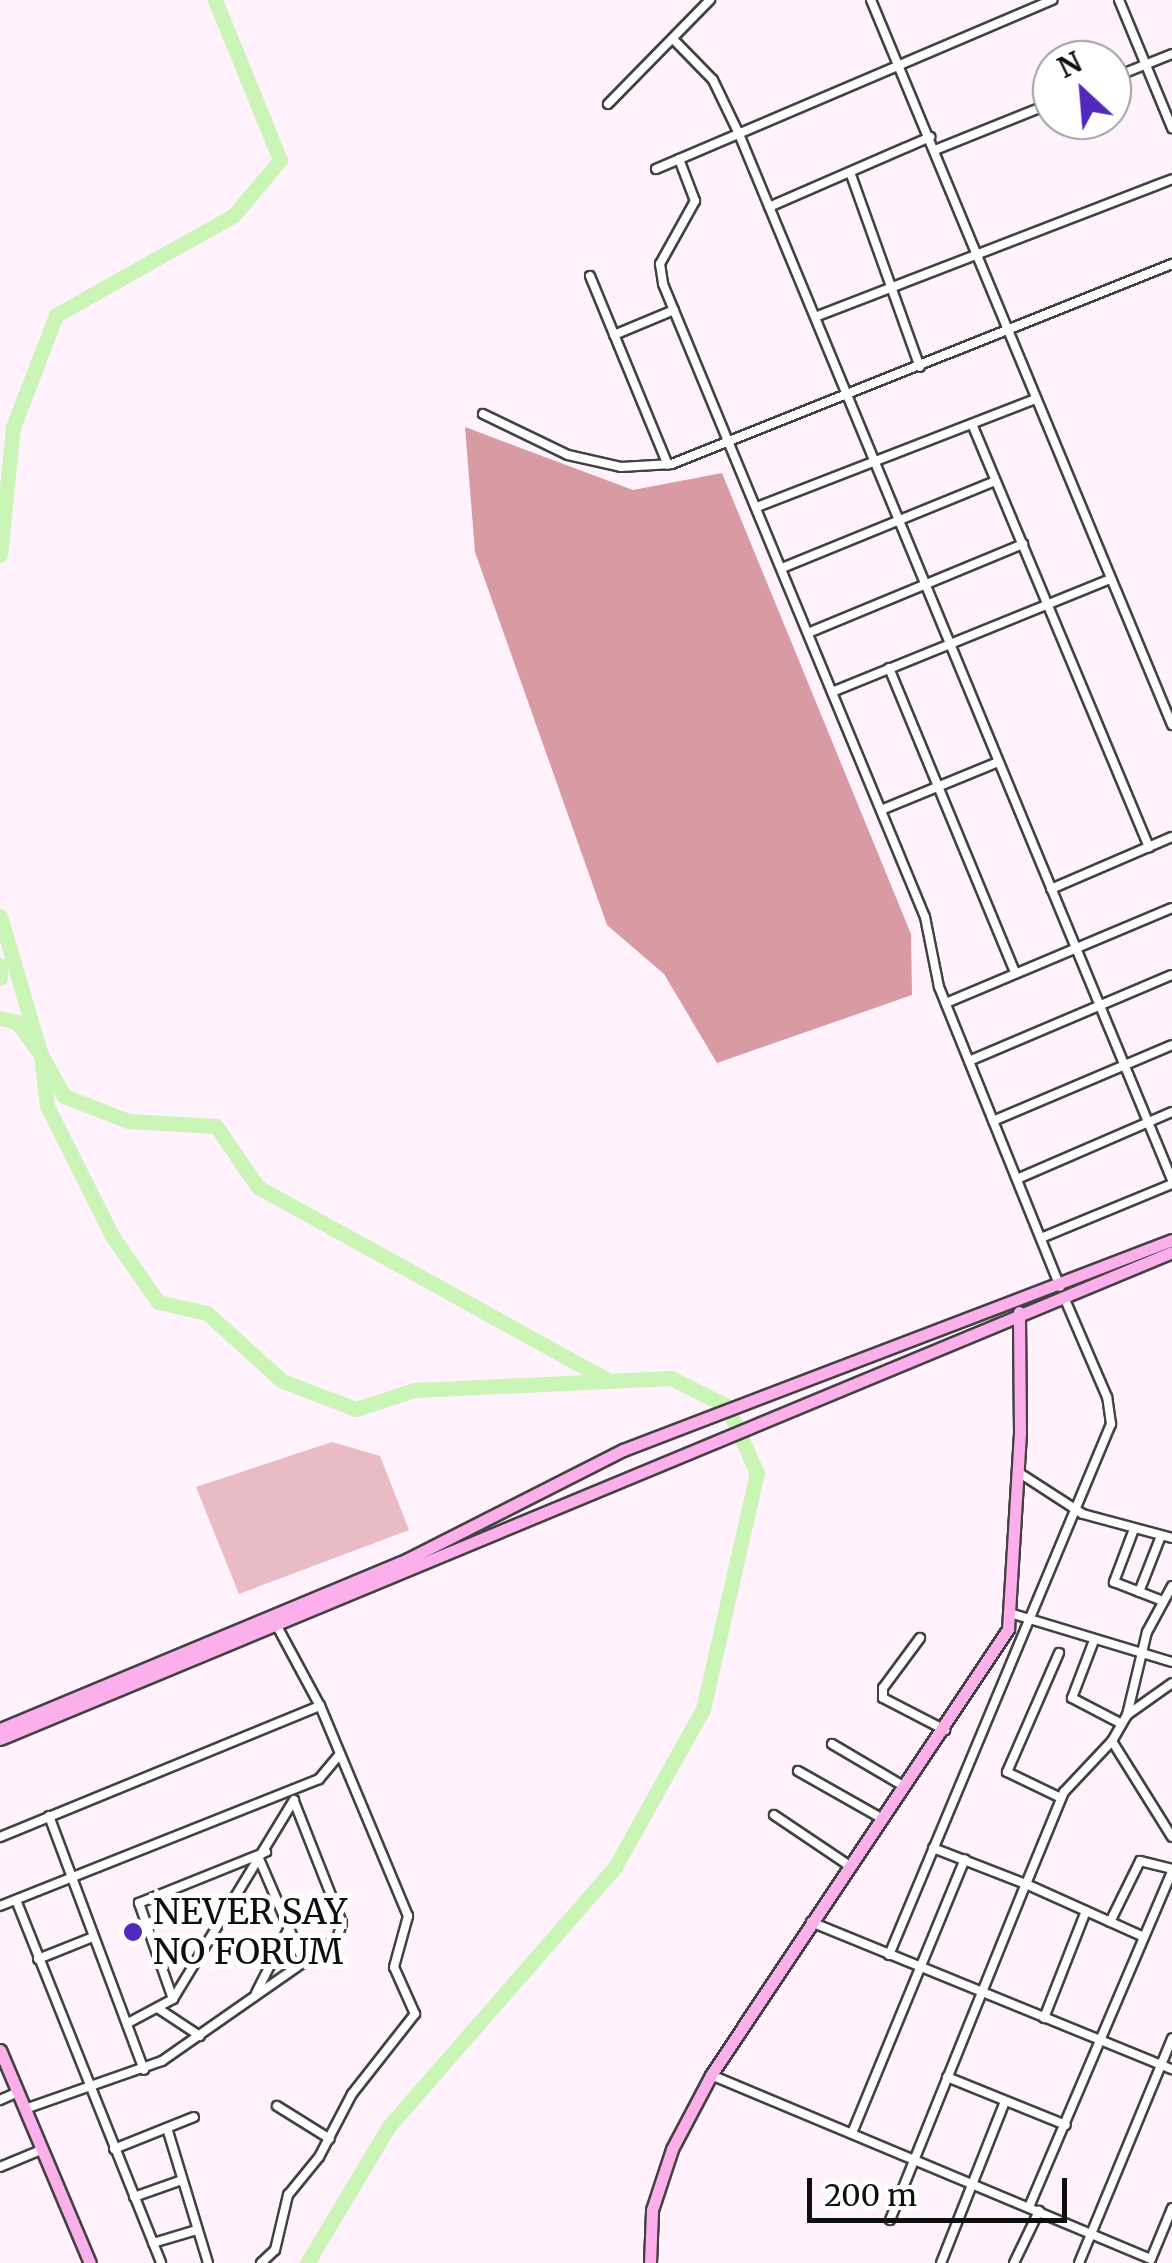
<!DOCTYPE html>
<style>
body{margin:0}
#map{position:relative;width:1172px;height:2263px;overflow:hidden;background:#fff2fd;font-family:Merriweather,serif}
div>[style]{position:absolute}
[style*='--x']{left:calc(var(--x)*1px);top:calc(var(--y)*1px);width:calc(var(--w)*1px);rotate:calc(var(--a)*1deg)}
.green>*{inset:0;background:#e9bbc5}
.forest>*{inset:0;background:#d99ba3}
.river>*{height:15px;margin:-7.5px;padding:0 7.5px;transform-origin:7.5px;border-radius:7.5px;background:#caf5b7}
.roads{filter:drop-shadow(2px 0 #424242) drop-shadow(-2px 0 #424242) drop-shadow(0 2px #424242) drop-shadow(0 -2px #424242)}
.street>*{height:8px;margin:-4px;padding:0 4px;transform-origin:4px;border-radius:4px;background:#fff}
.secondary>*{height:11px;margin:-5.5px;padding:0 5.5px;transform-origin:5.5px;border-radius:5.5px;background:#fdafec}
.dots>*{width:28px;height:28px;translate:-50% -50%;box-sizing:border-box;border:5px solid #fff;border-radius:50%}
span{translate:-50% -50%;white-space:nowrap;text-align:center;line-height:1.15;-webkit-text-stroke:10px #fff;paint-order:stroke}
.poi-label{font-size:35px;color:#0f0f0f}
.left{translate:0 -50%;text-align:left}
.north{position:absolute;left:1032px;top:40px;width:100px;height:100px;box-sizing:border-box;background:#fff;border:2px solid #9f9f9f;border-radius:50%;rotate:334deg;font-size:28px;font-weight:700;line-height:40px;text-align:center;color:#0f0f0f}
.north::after{content:'';display:block;margin:auto;width:35px;height:45px;background:#5229bd;clip-path:polygon(50% 0,100% 100%,50% 72%,0 100%)}
.scale{position:absolute;left:807px;top:2178px;width:260px;height:45px;box-sizing:border-box;border:5px solid #0f0f0f;border-top:0;padding-left:12px;font-size:30px;line-height:35px;white-space:nowrap;color:#0f0f0f;-webkit-text-stroke:8px #fff;paint-order:stroke}
</style>
<div id="map">
<div class="green">
<div style="clip-path:polygon(332px 1442px,380px 1456px,409px 1530px,239px 1594px,196px 1487px)"></div>
</div>
<div class="forest">
<div style="clip-path:polygon(465px 427px,633px 490px,722px 473px,911px 934px,912px 995px,717px 1063px,664px 974px,607px 925px,475px 552px)"></div>
</div>
<div class="river">
<div style="--x:0;--y:555;--w:129;--a:-84.2"></div>
<div style="--x:13;--y:427;--w:120;--a:-69"></div>
<div style="--x:56;--y:315;--w:204;--a:-29.3"></div>
<div style="--x:234;--y:215;--w:72;--a:-50.1"></div>
<div style="--x:280;--y:160;--w:173;--a:-112.1"></div>
<div style="--x:0;--y:916;--w:145;--a:73.6"></div>
<div style="--x:41;--y:1055;--w:47;--a:60.7"></div>
<div style="--x:64;--y:1096;--w:69;--a:21.3"></div>
<div style="--x:128;--y:1121;--w:88;--a:3.3"></div>
<div style="--x:216;--y:1126;--w:74;--a:55.5"></div>
<div style="--x:258;--y:1187;--w:402;--a:28.9"></div>
<div style="--x:0;--y:965;--w:13;--a:90"></div>
<div style="--x:0;--y:1018;--w:17;--a:13"></div>
<div style="--x:17;--y:1022;--w:41;--a:54"></div>
<div style="--x:41;--y:1055;--w:51;--a:83.3"></div>
<div style="--x:47;--y:1106;--w:145;--a:63.4"></div>
<div style="--x:112;--y:1236;--w:80;--a:55.1"></div>
<div style="--x:158;--y:1302;--w:50;--a:12.7"></div>
<div style="--x:207;--y:1313;--w:101;--a:42.2"></div>
<div style="--x:282;--y:1381;--w:79;--a:20.7"></div>
<div style="--x:356;--y:1409;--w:62;--a:-17.9"></div>
<div style="--x:415;--y:1390;--w:256;--a:-2.7"></div>
<div style="--x:671;--y:1378;--w:63;--a:26.6"></div>
<div style="--x:727;--y:1406;--w:73;--a:65.9"></div>
<div style="--x:757;--y:1473;--w:242;--a:102.9"></div>
<div style="--x:703;--y:1709;--w:181;--a:119.1"></div>
<div style="--x:615;--y:1867;--w:344;--a:131.1"></div>
<div style="--x:389;--y:2126;--w:160;--a:120.9"></div>
</div>
<div class="roads">
<div class="street">
<div style="--x:871;--y:0;--w:785;--a:67.45"></div>
<div style="--x:1119;--y:0;--w:139;--a:67.5"></div>
<div style="--x:673;--y:39;--w:57;--a:45.7"></div>
<div style="--x:713;--y:80;--w:60;--a:64.3"></div>
<div style="--x:739;--y:134;--w:1132;--a:67.51"></div>
<div style="--x:1112;--y:78;--w:65;--a:-21.8"></div>
<div style="--x:608;--y:104;--w:146;--a:-45.6"></div>
<div style="--x:935;--y:150;--w:126;--a:-21.9"></div>
<div style="--x:679;--y:159;--w:45;--a:69.1"></div>
<div style="--x:695;--y:201;--w:72;--a:119.1"></div>
<div style="--x:660;--y:264;--w:20;--a:81"></div>
<div style="--x:663;--y:284;--w:685;--a:67.52"></div>
<div style="--x:925;--y:917;--w:71;--a:78.7"></div>
<div style="--x:939;--y:987;--w:323;--a:68"></div>
<div style="--x:656;--y:169;--w:431;--a:-23.1"></div>
<div style="--x:850;--y:172;--w:207;--a:70.3"></div>
<div style="--x:769;--y:207;--w:176;--a:-23.5"></div>
<div style="--x:590;--y:276;--w:204;--a:67.6"></div>
<div style="--x:815;--y:317;--w:383;--a:-21.1"></div>
<div style="--x:614;--y:335;--w:65;--a:-22.6"></div>
<div style="--x:483;--y:414;--w:94;--a:25.8"></div>
<div style="--x:568;--y:455;--w:54;--a:12.8"></div>
<div style="--x:621;--y:467;--w:51;--a:-3.4"></div>
<div style="--x:672;--y:464;--w:539;--a:-21.8"></div>
<div style="--x:972;--y:424;--w:459;--a:67.3"></div>
<div style="--x:757;--y:507;--w:298;--a:-21.2"></div>
<div style="--x:782;--y:568;--w:230;--a:-22.2"></div>
<div style="--x:808;--y:633;--w:233;--a:-22.5"></div>
<div style="--x:889;--y:668;--w:327;--a:67.5"></div>
<div style="--x:832;--y:692;--w:300;--a:-22.1"></div>
<div style="--x:881;--y:810;--w:126;--a:-22.3"></div>
<div style="--x:1051;--y:889;--w:132;--a:-23.3"></div>
<div style="--x:946;--y:1003;--w:245;--a:-22.8"></div>
<div style="--x:969;--y:1061;--w:220;--a:-23"></div>
<div style="--x:993;--y:1121;--w:194;--a:-23"></div>
<div style="--x:1017;--y:1179;--w:169;--a:-23.4"></div>
<div style="--x:1041;--y:1238;--w:142;--a:-22.4"></div>
<div style="--x:1018;--y:1472;--w:77;--a:32.9"></div>
<div style="--x:1083;--y:1514;--w:92;--a:15.1"></div>
<div style="--x:1134;--y:1529;--w:57;--a:110.7"></div>
<div style="--x:1114;--y:1582;--w:53;--a:21.2"></div>
<div style="--x:1139;--y:1592;--w:60;--a:-68.6"></div>
<div style="--x:1013;--y:1614;--w:166;--a:16.8"></div>
<div style="--x:920;--y:1638;--w:62;--a:126.5"></div>
<div style="--x:883;--y:1688;--w:10;--a:90"></div>
<div style="--x:883;--y:1698;--w:70;--a:27.3"></div>
<div style="--x:1093;--y:1643;--w:59;--a:110.9"></div>
<div style="--x:1072;--y:1698;--w:56;--a:27.5"></div>
<div style="--x:1059;--y:1653;--w:130;--a:113.6"></div>
<div style="--x:1007;--y:1772;--w:60;--a:25.7"></div>
<div style="--x:1127;--y:1715;--w:55;--a:-35.4"></div>
<div style="--x:1112;--y:1741;--w:113;--a:58"></div>
<div style="--x:832;--y:1744;--w:85;--a:30.5"></div>
<div style="--x:798;--y:1771;--w:98;--a:29.5"></div>
<div style="--x:774;--y:1815;--w:92;--a:33.9"></div>
<div style="--x:49;--y:1816;--w:271;--a:69.5"></div>
<div style="--x:0;--y:1837;--w:346;--a:-22.3"></div>
<div style="--x:933;--y:1848;--w:100;--a:21.2"></div>
<div style="--x:1026;--y:1884;--w:100;--a:-67.6"></div>
<div style="--x:1064;--y:1792;--w:70;--a:-46.7"></div>
<div style="--x:1112;--y:1741;--w:30;--a:-60"></div>
<div style="--x:1127;--y:1715;--w:85;--a:-76.5"></div>
<div style="--x:1147;--y:1632;--w:52;--a:-61.5"></div>
<div style="--x:260;--y:1861;--w:111;--a:66.7"></div>
<div style="--x:16;--y:1900;--w:391;--a:68.2"></div>
<div style="--x:0;--y:1906;--w:343;--a:-21.7"></div>
<div style="--x:319;--y:1779;--w:31;--a:-50"></div>
<div style="--x:811;--y:1922;--w:390;--a:22.2"></div>
<div style="--x:1110;--y:1922;--w:68;--a:-63.8"></div>
<div style="--x:1140;--y:1861;--w:33;--a:14"></div>
<div style="--x:889;--y:1955;--w:576;--a:-67.31"></div>
<div style="--x:1111;--y:1424;--w:27;--a:-98"></div>
<div style="--x:1107;--y:1397;--w:109;--a:-113.3"></div>
<div style="--x:38;--y:1959;--w:59;--a:-21.8"></div>
<div style="--x:256;--y:1993;--w:73;--a:-63.1"></div>
<div style="--x:173;--y:1999;--w:102;--a:-109.5"></div>
<div style="--x:139;--y:1903;--w:137;--a:-21.9"></div>
<div style="--x:159;--y:2009;--w:49;--a:33.4"></div>
<div style="--x:1044;--y:2018;--w:115;--a:-68.6"></div>
<div style="--x:128;--y:2023;--w:51;--a:-28.1"></div>
<div style="--x:173;--y:1999;--w:233;--a:-58.7"></div>
<div style="--x:711;--y:2075;--w:477;--a:22.7"></div>
<div style="--x:1151;--y:2259;--w:55;--a:-67.6"></div>
<div style="--x:947;--y:2077;--w:128;--a:22"></div>
<div style="--x:0;--y:2100;--w:20;--a:-24"></div>
<div style="--x:277;--y:2106;--w:62;--a:31.9"></div>
<div style="--x:25;--y:2109;--w:145;--a:-19.3"></div>
<div style="--x:162;--y:2061;--w:213;--a:-34.9"></div>
<div style="--x:337;--y:1939;--w:17;--a:-73"></div>
<div style="--x:342;--y:1923;--w:131;--a:-111.5"></div>
<div style="--x:167;--y:2128;--w:141;--a:73.1"></div>
<div style="--x:852;--y:2133;--w:296;--a:-67.6"></div>
<div style="--x:114;--y:2149;--w:86;--a:-21.8"></div>
<div style="--x:0;--y:2167;--w:44;--a:-22.5"></div>
<div style="--x:134;--y:2197;--w:51;--a:-19.5"></div>
<div style="--x:1029;--y:2207;--w:364;--a:-66.9"></div>
<div style="--x:890;--y:2220;--w:362;--a:-68"></div>
<div style="--x:1026;--y:1884;--w:129;--a:24.2"></div>
<div style="--x:153;--y:2243;--w:46;--a:-16.5"></div>
<div style="--x:261;--y:2263;--w:19;--a:-43"></div>
<div style="--x:275;--y:2250;--w:57;--a:-76.7"></div>
<div style="--x:288;--y:2195;--w:49;--a:-50.8"></div>
<div style="--x:319;--y:2157;--w:71;--a:-62.4"></div>
<div style="--x:352;--y:2094;--w:102;--a:-51.8"></div>
<div style="--x:415;--y:2014;--w:51;--a:-114.1"></div>
<div style="--x:394;--y:1967;--w:53;--a:-74.6"></div>
<div style="--x:408;--y:1916;--w:228;--a:-112.7"></div>
<div style="--x:320;--y:1706;--w:91;--a:-118.3"></div>
<div style="--x:941;--y:2263;--w:174;--a:-68.4"></div>
<div style="--x:1014;--y:2263;--w:58;--a:-64.3"></div>
<div style="--x:1079;--y:2263;--w:243;--a:-67.5"></div>
</div>
<div class="secondary">
<div style="--x:0;--y:1729;--w:442;--a:-22.6"></div>
<div style="--x:408;--y:1559;--w:241;--a:-26.9"></div>
<div style="--x:623;--y:1450;--w:588;--a:-20.93"></div>
<div style="--x:0;--y:1739;--w:1269;--a:-22.56"></div>
<div style="--x:0;--y:2050;--w:231;--a:67.1"></div>
<div style="--x:650;--y:2263;--w:53;--a:-87.8"></div>
<div style="--x:652;--y:2210;--w:64;--a:-71.8"></div>
<div style="--x:672;--y:2149;--w:84;--a:-62.2"></div>
<div style="--x:711;--y:2075;--w:536;--a:-56.34"></div>
<div style="--x:1008;--y:1629;--w:197;--a:-86.5"></div>
<div style="--x:1020;--y:1432;--w:120;--a:-90.5"></div>
</div>
</div>
<div class="dots">
<div style="left:133px;top:1932px;background:#5229bd"></div>
</div>
<div class="poi-label">
<span class="left" style="left:153px;top:1932px">NEVER SAY<br>NO FORUM</span>
</div>
<div class="north">N</div>
<div class="scale">200 m</div>
</div>
